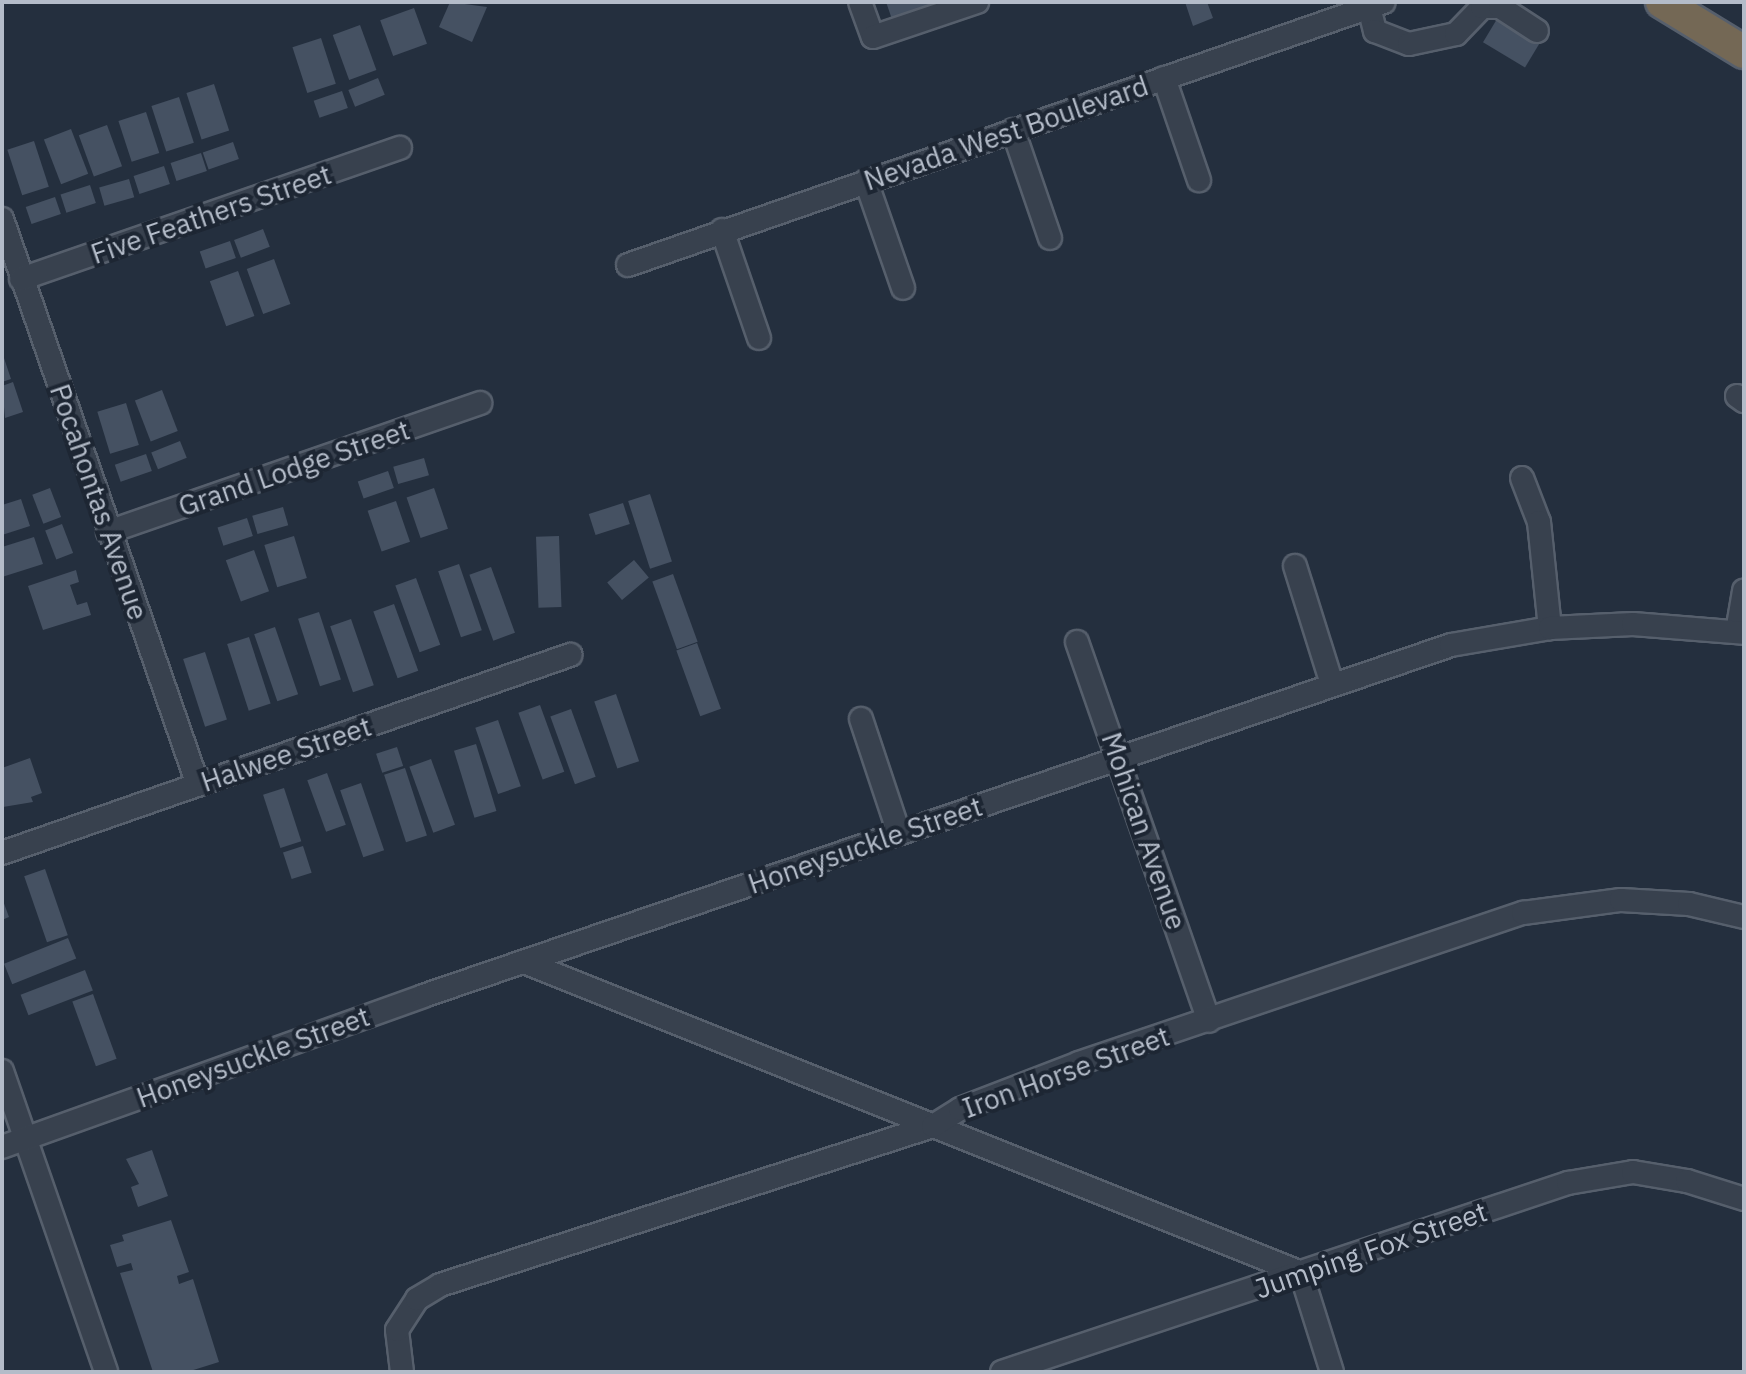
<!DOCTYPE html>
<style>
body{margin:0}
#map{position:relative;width:1746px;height:1374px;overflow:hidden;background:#242f3e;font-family:"IBM Plex Sans",sans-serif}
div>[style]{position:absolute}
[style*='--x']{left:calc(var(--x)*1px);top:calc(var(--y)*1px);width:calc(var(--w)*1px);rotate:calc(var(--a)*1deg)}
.building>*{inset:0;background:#455162;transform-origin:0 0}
.roads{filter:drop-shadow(2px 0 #565f6c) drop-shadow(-2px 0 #565f6c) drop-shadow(0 2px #565f6c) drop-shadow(0 -2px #565f6c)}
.minor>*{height:22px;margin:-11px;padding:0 11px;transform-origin:11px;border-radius:11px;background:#38414e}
.highway>*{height:32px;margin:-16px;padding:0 16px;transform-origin:16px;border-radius:16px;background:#746855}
span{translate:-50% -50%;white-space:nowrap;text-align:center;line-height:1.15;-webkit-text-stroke:8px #1d2633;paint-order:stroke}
.street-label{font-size:28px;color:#b4bcc9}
.frame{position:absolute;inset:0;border:4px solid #b4bcc9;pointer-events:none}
</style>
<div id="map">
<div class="building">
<div style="clip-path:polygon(450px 2px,487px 7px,472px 42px,439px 27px)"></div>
<div style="clip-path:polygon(886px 2px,962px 2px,894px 25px)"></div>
<div style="clip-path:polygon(1185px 2px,1207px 2px,1213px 18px,1193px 26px)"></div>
<div style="left:414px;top:8px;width:38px;height:36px;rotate:70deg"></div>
<div style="left:1500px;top:14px;width:49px;height:33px;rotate:31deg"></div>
<div style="left:360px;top:25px;width:48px;height:29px;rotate:70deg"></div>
<div style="left:321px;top:38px;width:48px;height:30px;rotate:72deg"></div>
<div style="left:378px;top:78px;width:18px;height:32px;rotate:68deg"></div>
<div style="left:214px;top:84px;width:49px;height:29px;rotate:72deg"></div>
<div style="left:342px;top:91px;width:18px;height:30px;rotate:71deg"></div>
<div style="left:179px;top:97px;width:48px;height:29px;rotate:72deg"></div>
<div style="left:146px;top:112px;width:43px;height:29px;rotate:72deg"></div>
<div style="left:107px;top:125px;width:44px;height:30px;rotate:70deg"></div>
<div style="left:71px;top:129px;width:48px;height:29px;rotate:69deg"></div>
<div style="left:34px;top:141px;width:48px;height:28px;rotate:72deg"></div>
<div style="left:233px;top:142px;width:18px;height:32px;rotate:71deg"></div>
<div style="left:201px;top:153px;width:19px;height:32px;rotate:72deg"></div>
<div style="left:164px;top:166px;width:19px;height:32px;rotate:72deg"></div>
<div style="left:129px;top:179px;width:19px;height:31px;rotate:74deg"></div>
<div style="left:90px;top:185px;width:19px;height:31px;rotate:72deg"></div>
<div style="left:55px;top:197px;width:18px;height:31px;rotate:71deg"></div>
<div style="left:263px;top:229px;width:19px;height:31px;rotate:69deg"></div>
<div style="left:230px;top:241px;width:18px;height:32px;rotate:71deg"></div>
<div style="left:274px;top:259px;width:48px;height:29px;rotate:70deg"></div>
<div style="left:238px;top:271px;width:48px;height:30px;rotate:70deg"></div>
<div style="clip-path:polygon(2px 352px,11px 379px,2px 382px)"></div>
<div style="clip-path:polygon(13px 382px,23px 412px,5px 418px,2px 386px)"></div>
<div style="left:162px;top:390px;width:44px;height:29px;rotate:69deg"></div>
<div style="left:126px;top:403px;width:44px;height:30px;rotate:73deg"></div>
<div style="left:180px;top:441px;width:18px;height:31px;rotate:68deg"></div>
<div style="left:146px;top:454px;width:18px;height:33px;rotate:71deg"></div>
<div style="left:424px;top:458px;width:18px;height:32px;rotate:74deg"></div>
<div style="left:388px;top:471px;width:18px;height:32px;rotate:71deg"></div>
<div style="left:50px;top:488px;width:31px;height:19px;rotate:69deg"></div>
<div style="left:434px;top:488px;width:43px;height:29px;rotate:71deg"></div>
<div style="left:650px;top:494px;width:71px;height:23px;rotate:72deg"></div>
<div style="clip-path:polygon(21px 499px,30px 526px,2px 535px,2px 505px)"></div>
<div style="left:396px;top:501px;width:43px;height:30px;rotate:71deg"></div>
<div style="left:623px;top:503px;width:22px;height:36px;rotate:72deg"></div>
<div style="left:283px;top:507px;width:19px;height:32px;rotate:74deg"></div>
<div style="left:247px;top:518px;width:19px;height:31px;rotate:72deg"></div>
<div style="left:62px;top:524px;width:31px;height:18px;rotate:69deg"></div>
<div style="left:294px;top:536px;width:44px;height:31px;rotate:73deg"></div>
<div style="left:559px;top:536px;width:71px;height:23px;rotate:88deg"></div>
<div style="clip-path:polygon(34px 537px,43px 564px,2px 577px,2px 547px)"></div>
<div style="left:254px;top:550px;width:44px;height:30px;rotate:70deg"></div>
<div style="left:634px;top:560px;width:23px;height:35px;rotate:50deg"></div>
<div style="left:459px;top:564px;width:70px;height:22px;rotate:71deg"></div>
<div style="left:491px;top:567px;width:70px;height:23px;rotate:70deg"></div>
<div style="clip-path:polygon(76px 570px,79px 582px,70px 585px,77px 605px,87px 602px,91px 615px,43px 630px,28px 586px)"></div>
<div style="left:673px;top:574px;width:72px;height:22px;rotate:70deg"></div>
<div style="left:416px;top:578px;width:71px;height:22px;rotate:70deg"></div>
<div style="left:394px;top:604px;width:71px;height:22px;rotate:70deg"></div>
<div style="left:319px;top:612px;width:71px;height:22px;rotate:72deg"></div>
<div style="left:351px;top:619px;width:70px;height:22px;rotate:71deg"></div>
<div style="left:275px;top:627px;width:71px;height:22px;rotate:71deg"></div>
<div style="left:249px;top:637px;width:70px;height:23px;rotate:72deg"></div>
<div style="left:697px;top:643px;width:70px;height:22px;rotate:70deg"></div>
<div style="left:205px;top:652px;width:71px;height:23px;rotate:72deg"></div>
<div style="left:616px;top:694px;width:71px;height:23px;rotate:71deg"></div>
<div style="left:540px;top:705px;width:71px;height:23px;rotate:70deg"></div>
<div style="left:571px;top:709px;width:72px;height:22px;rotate:70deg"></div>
<div style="left:498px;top:720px;width:70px;height:24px;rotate:71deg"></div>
<div style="left:476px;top:744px;width:70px;height:23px;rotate:73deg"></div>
<div style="left:397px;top:747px;width:20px;height:22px;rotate:72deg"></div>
<div style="clip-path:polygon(30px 758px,42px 793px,31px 797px,33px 802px,3px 807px,2px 768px)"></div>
<div style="left:431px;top:759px;width:70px;height:23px;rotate:70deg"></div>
<div style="left:405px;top:768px;width:71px;height:22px;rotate:72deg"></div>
<div style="left:327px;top:773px;width:55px;height:21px;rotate:70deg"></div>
<div style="left:361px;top:783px;width:71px;height:22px;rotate:71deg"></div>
<div style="left:284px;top:788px;width:56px;height:22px;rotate:72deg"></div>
<div style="left:303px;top:846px;width:28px;height:21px;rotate:72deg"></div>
<div style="left:45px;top:869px;width:70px;height:22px;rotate:71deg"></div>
<div style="clip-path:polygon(2px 898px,9px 917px,2px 920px)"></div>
<div style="left:68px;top:938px;width:22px;height:69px;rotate:68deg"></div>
<div style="left:85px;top:970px;width:22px;height:69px;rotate:69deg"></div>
<div style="left:93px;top:994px;width:69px;height:22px;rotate:70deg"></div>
<div style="clip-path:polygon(152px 1150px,168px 1196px,138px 1207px,131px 1187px,139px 1184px,126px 1159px)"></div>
<div style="clip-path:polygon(171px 1220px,189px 1272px,177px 1276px,179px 1284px,193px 1279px,219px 1362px,187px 1372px,153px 1372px,120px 1273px,133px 1270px,131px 1263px,117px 1267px,110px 1245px,124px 1241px,122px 1235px)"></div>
</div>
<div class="roads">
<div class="minor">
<div style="--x:860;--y:2;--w:37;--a:70"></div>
<div style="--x:873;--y:37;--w:110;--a:-18.6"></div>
<div style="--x:1369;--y:7;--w:25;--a:76"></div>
<div style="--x:1375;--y:31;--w:36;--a:21"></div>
<div style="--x:1409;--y:44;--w:48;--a:-12"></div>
<div style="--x:1456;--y:34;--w:37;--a:-46"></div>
<div style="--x:1482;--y:7;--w:18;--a:0"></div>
<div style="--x:1500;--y:7;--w:44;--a:33"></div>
<div style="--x:1164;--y:78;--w:108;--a:71.1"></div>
<div style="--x:1013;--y:130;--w:114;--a:71.1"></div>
<div style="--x:866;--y:181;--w:113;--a:70.9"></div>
<div style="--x:2;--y:219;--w:599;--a:70.9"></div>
<div style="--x:722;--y:230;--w:114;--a:71.1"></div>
<div style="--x:628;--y:265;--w:800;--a:-19.18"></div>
<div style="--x:21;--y:279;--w:401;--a:-19.1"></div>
<div style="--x:1737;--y:396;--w:9;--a:36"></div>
<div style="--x:1522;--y:478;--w:47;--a:68.9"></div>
<div style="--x:1539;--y:522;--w:107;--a:84.1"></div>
<div style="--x:108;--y:532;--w:394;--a:-19.1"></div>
<div style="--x:1295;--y:566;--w:124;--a:72.6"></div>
<div style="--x:1737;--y:632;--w:42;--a:-80.3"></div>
<div style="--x:1077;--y:642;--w:401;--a:70.8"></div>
<div style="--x:861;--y:719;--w:120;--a:71.6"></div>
<div style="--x:2;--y:853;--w:602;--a:-19.22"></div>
<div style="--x:524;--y:962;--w:837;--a:21.81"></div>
<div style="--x:1301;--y:1273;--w:104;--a:72.6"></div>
<div style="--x:2;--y:1071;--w:318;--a:70.9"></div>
<div style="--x:2;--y:1147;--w:447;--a:-19.7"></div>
<div style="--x:423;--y:996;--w:1086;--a:-18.85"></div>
<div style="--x:1451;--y:645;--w:100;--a:-9.7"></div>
<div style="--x:1550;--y:628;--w:83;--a:-2.8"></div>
<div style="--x:1633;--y:624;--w:111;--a:4.6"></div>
<div style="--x:402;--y:1372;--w:42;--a:-96.8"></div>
<div style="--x:397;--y:1330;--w:37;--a:-57"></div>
<div style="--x:417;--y:1299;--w:27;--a:-31"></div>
<div style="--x:440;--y:1285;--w:518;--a:-17.88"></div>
<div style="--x:933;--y:1126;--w:32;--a:-32"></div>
<div style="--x:960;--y:1109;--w:128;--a:-21.1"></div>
<div style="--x:1079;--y:1063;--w:469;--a:-18.7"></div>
<div style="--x:1523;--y:913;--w:99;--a:-7.6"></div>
<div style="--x:1621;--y:900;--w:68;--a:3.4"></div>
<div style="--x:1689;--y:904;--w:57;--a:13.3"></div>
<div style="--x:1002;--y:1372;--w:597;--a:-18.47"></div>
<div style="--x:1568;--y:1183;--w:66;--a:-9.6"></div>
<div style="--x:1633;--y:1172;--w:55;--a:9.5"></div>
<div style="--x:1687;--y:1181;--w:60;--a:17.5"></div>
</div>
<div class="highway">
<div style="--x:1662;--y:2;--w:96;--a:31.4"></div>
</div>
</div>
<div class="street-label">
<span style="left:1006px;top:133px;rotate:-19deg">Nevada West Boulevard</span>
<span style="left:211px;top:214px;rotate:-19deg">Five Feathers Street</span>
<span style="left:294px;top:468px;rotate:-19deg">Grand Lodge Street</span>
<span style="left:99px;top:502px;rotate:71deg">Pocahontas Avenue</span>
<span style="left:286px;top:754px;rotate:-19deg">Halwee Street</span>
<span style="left:1144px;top:831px;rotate:71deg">Mohican Avenue</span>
<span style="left:865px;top:845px;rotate:-19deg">Honeysuckle Street</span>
<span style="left:253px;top:1057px;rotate:-20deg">Honeysuckle Street</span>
<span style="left:1066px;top:1072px;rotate:-20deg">Iron Horse Street</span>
<span style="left:1371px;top:1250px;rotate:-19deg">Jumping Fox Street</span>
</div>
<div class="frame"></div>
</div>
